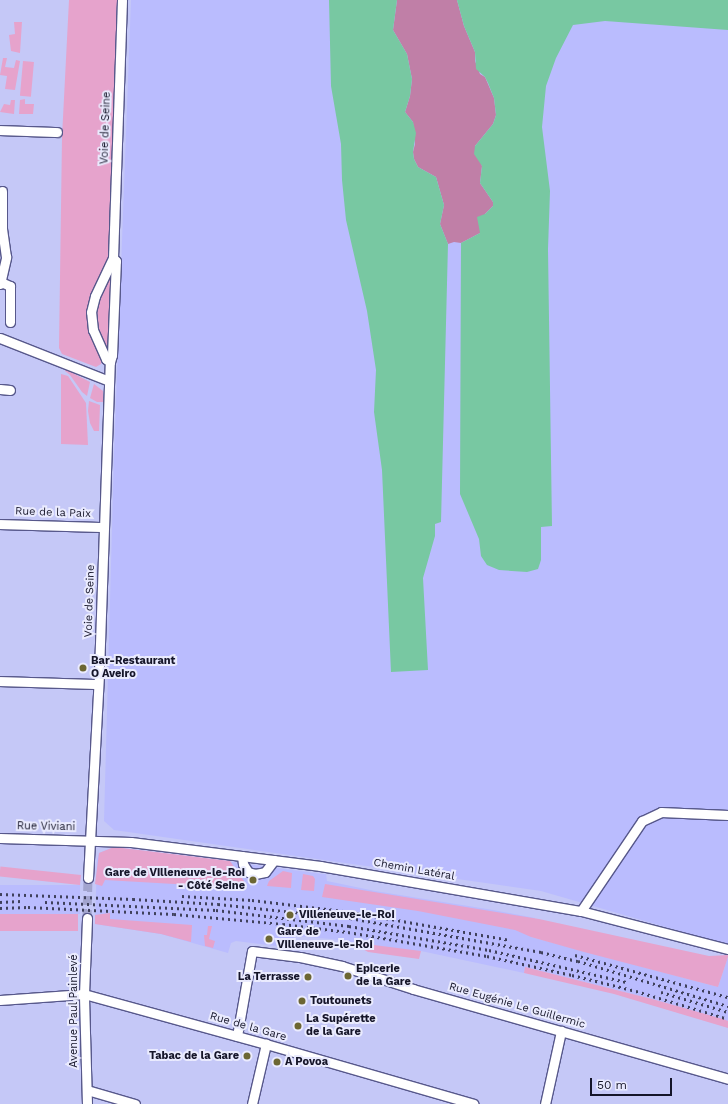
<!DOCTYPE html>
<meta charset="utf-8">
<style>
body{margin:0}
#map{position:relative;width:728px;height:1104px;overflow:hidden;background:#c5c8f7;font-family:"Work Sans",sans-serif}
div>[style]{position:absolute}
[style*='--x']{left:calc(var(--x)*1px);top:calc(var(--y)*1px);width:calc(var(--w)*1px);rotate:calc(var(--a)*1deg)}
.built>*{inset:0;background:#babcfe;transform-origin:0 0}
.green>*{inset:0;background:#e6a3cc;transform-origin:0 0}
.forest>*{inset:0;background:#c07fa7}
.water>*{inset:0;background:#78c8a2}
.street-tunnel>*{height:9px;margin-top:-4.5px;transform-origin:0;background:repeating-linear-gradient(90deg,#a2a4ce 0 9px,transparent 0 13.5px)}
.roads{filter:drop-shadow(1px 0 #57588b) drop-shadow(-1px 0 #57588b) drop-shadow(0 1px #57588b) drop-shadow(0 -1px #57588b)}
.street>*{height:9px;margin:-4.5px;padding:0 4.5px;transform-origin:4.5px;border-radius:4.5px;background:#fff}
.rail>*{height:3px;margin-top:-1.5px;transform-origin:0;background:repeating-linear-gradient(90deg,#3f405b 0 2px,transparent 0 6px)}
.dots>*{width:11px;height:11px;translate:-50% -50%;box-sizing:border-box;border:2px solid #eaebfe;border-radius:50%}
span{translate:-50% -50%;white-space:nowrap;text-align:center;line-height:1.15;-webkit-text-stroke:4px #eaebfe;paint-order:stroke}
.street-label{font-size:11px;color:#151529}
.poi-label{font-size:11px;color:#151529;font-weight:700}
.left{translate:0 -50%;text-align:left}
.right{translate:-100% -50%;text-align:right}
.scale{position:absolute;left:590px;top:1078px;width:82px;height:18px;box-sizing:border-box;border:2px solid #151529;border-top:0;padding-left:5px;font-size:12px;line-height:14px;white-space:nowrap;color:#151529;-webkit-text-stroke:3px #eaebfe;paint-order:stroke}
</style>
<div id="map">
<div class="built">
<div style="clip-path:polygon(131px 0,728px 0,728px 945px,541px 891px,114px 830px,104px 821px,114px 455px)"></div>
<div style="clip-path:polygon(114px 847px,323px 874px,326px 874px,327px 881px,375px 891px,493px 910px,535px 918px,531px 937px,718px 987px,728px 957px,728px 1021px,652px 999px,525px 967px,524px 973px,421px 951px,419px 953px,331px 939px,294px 936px,292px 948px,236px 941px,231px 943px,228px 953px,161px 934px,95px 924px,97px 859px,99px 853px)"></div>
<div style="left:0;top:885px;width:80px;height:29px"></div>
</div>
<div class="green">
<div style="clip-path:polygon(69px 0,117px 0,109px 258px,90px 299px,103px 358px,101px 364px,96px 367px,62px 354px,59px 348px,62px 137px)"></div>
<div style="clip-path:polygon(14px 22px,22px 22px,20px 53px,11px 51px,9px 35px,15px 34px)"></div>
<div style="clip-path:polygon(3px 58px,7px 58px,5px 67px,14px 68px,16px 60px,20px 61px,15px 90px,5px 89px,7px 76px,0 75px)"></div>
<div style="left:23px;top:61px;width:11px;height:35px;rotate:5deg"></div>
<div style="clip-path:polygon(25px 99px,25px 104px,34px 104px,33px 114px,19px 114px,20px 100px)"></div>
<div style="clip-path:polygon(11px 100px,15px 100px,14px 114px,0 112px,4px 104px,10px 105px)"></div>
<div style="clip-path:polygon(110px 278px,112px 279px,109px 347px,106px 346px,98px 329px,95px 313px,101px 295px)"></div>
<div style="clip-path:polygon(65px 369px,90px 382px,87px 396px,82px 392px,70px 375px,65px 371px)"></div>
<div style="clip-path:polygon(61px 374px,68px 376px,86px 403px,88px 445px,61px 444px)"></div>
<div style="clip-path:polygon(94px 384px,103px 391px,103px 402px,97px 402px,90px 398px)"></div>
<div style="clip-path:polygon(89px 401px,100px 405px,99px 431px,94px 431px,90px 423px,88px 411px)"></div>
<div style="clip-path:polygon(114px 847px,230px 861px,244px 881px,244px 888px,105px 880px,102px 886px,95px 884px,99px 853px)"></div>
<div style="clip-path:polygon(283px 871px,292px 873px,291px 888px,267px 886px,269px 881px)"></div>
<div style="clip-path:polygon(303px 874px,313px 876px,315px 879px,314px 891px,301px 890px)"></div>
<div style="left:81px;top:875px;width:10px;height:81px;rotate:96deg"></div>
<div style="clip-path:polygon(325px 884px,539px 919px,709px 956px,728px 955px,728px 957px,718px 987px,584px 952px,531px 937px,515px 930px,418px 911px,322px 897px)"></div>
<div style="clip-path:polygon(110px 913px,110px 919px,192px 925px,191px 942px,161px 934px,95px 924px,95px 915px)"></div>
<div style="left:0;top:914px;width:78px;height:17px"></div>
<div style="clip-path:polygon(208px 926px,212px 926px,209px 939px,215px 941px,213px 948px,205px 946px,204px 935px,207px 935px)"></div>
<div style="clip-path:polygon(358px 943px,421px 951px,419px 959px,368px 952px,356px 945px)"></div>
<div style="clip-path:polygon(525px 967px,652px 999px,723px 1019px,728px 1021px,728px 1028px,614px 994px,524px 973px)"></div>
</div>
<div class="forest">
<div style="clip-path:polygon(397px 0,457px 0,464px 26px,475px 52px,475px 61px,480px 74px,485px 77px,494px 98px,496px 115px,493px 124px,475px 146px,482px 166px,480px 183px,493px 202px,493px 206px,485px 214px,480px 233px,461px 243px,454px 242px,448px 244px,440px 224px,444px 205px,436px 177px,418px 167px,414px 159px,413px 152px,415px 144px,413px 122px,405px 112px,410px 96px,412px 79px,407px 54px,393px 30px)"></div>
</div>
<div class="water">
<div style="clip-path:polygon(329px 0,397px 0,393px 30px,407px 54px,412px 79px,410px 96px,405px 112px,413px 122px,416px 133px,413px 152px,414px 159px,418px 167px,436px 177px,444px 205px,440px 224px,448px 244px,441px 522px,435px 524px,435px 536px,423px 578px,428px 670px,391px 672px,382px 470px,374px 412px,376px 370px,367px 311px,346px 220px,342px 180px,341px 144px,331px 86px)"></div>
<div style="clip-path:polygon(457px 0,728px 0,728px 30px,605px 21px,573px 25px,556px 58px,546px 86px,542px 127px,550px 191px,548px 249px,552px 526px,541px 527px,541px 560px,538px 569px,527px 572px,499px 570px,487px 565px,481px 556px,479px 539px,460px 494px,461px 243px,480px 233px,477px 217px,485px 214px,493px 206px,493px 202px,480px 183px,482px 166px,474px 154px,475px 146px,493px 124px,496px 115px,494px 98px,488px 83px,485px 77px,476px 69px,475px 52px,464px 26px)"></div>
</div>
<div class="street-tunnel">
<div style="--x:87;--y:918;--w:40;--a:-88.6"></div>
</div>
<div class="roads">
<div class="street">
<div style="--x:0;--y:130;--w:57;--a:2"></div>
<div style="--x:1;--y:282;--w:10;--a:24"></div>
<div style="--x:10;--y:286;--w:36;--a:90"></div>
<div style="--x:0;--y:284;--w:28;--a:-77"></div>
<div style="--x:6;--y:257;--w:29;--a:-98"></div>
<div style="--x:2;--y:228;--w:37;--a:-90"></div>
<div style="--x:0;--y:338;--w:117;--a:21.5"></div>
<div style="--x:110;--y:362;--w:5;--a:-143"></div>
<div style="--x:106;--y:359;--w:32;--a:-114"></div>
<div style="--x:93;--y:330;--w:18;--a:-96"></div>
<div style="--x:91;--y:312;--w:16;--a:-76"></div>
<div style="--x:95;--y:296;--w:42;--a:-64.7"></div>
<div style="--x:113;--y:258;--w:258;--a:-88"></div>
<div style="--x:0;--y:389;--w:10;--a:6"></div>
<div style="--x:0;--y:524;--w:104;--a:1.7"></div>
<div style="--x:0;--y:681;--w:98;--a:1.8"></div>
<div style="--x:0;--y:838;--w:131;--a:1.7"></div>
<div style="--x:131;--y:842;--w:191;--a:7.2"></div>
<div style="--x:320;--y:866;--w:265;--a:9.8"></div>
<div style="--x:581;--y:911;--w:152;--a:14.5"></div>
<div style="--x:242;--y:856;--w:8;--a:83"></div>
<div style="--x:243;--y:864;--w:9;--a:58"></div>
<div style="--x:248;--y:872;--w:7;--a:16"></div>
<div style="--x:255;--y:874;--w:10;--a:-11"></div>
<div style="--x:265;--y:872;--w:15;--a:-53"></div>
<div style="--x:88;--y:878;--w:206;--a:-86.9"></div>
<div style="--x:99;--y:672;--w:310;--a:-88"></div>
<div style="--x:110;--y:362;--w:7;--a:-74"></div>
<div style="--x:112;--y:355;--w:94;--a:-87.6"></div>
<div style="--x:116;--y:261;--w:4;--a:-135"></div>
<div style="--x:581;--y:911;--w:109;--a:-55.9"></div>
<div style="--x:642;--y:821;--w:21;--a:-25"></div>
<div style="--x:661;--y:812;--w:67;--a:2.6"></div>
<div style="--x:0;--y:1000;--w:84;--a:-4.1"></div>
<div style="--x:84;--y:994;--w:189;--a:15.4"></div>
<div style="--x:266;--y:1044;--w:216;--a:16.1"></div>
<div style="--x:237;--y:1036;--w:86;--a:-80"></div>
<div style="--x:252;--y:951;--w:48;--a:7.1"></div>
<div style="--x:300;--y:957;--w:43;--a:12.1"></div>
<div style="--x:342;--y:966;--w:75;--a:17.9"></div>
<div style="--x:413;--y:989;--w:328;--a:15.9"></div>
<div style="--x:87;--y:1090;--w:50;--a:16.3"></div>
<div style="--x:87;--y:1104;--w:110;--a:-91.6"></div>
<div style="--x:84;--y:994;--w:76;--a:-87.7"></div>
<div style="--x:252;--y:1104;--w:62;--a:-76.9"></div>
<div style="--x:545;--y:1104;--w:75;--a:-77.6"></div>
</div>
</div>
<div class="rail">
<div style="--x:0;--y:894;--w:133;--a:2.2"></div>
<div style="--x:133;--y:899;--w:85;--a:3.4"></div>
<div style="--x:218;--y:904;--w:133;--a:6.1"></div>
<div style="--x:350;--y:918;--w:194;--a:10.1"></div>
<div style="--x:541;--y:952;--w:38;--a:14"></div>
<div style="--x:578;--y:961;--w:157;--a:16.7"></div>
<div style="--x:182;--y:896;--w:70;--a:3.3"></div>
<div style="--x:252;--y:900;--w:100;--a:6.9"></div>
<div style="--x:351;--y:912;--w:160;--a:10"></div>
<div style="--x:0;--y:902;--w:21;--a:-3"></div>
<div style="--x:45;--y:902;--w:171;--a:2.7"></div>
<div style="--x:216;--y:910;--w:134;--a:6.9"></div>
<div style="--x:349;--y:926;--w:142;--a:9.7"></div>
<div style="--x:489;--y:950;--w:141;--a:13.1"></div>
<div style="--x:0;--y:908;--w:28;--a:-2"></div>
<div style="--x:28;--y:907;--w:146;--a:2.7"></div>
<div style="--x:174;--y:914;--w:109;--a:5.2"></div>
<div style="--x:283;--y:924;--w:65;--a:7"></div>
<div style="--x:348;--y:932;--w:141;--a:9.8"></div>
<div style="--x:487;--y:956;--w:87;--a:12.6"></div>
<div style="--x:572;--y:975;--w:66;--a:14"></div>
<div style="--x:636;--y:991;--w:96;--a:16.9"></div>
<div style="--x:575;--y:955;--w:159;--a:15.4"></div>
<div style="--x:661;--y:992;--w:70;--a:16.6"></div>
</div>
<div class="dots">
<div style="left:83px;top:668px;background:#6c6633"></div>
<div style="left:253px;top:880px;background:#6c6633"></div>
<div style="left:290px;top:915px;background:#6c6633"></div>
<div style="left:269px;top:939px;background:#6c6633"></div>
<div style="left:348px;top:976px;background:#6c6633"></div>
<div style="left:308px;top:977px;background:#6c6633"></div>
<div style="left:302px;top:1001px;background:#6c6633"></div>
<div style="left:298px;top:1026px;background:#6c6633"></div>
<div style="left:247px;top:1056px;background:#6c6633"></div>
<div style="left:277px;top:1062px;background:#6c6633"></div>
</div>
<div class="street-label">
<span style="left:106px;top:128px;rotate:-88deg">Voie de Seine</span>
<span style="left:53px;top:513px;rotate:2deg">Rue de la Paix</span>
<span style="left:90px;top:601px;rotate:-88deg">Voie de Seine</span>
<span style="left:46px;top:827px;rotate:1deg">Rue Viviani</span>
<span style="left:414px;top:870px;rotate:10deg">Chemin Latéral</span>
<span style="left:517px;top:1006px;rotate:16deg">Rue Eugénie Le Guillermic</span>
<span style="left:74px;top:1011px;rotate:-90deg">Avenue Paul Painlevé</span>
<span style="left:248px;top:1027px;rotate:16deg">Rue de la Gare</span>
</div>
<div class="poi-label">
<span class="left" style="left:91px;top:668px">Bar-Restaurant<br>O Aveiro</span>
<span class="right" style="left:245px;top:880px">Gare de Villeneuve-le-Roi<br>- Côté Seine</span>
<span class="left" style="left:299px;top:915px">Villeneuve-le-Roi</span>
<span class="left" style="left:277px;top:939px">Gare de<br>Villeneuve-le-Roi</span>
<span class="left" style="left:356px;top:976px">Epicerie<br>de la Gare</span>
<span class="right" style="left:300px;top:977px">La Terrasse</span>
<span class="left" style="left:310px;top:1001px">Toutounets</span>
<span class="left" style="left:306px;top:1026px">La Supérette<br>de la Gare</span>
<span class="right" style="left:239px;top:1056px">Tabac de la Gare</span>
<span class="left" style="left:285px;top:1062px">A Povoa</span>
</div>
<div class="scale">50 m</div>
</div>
